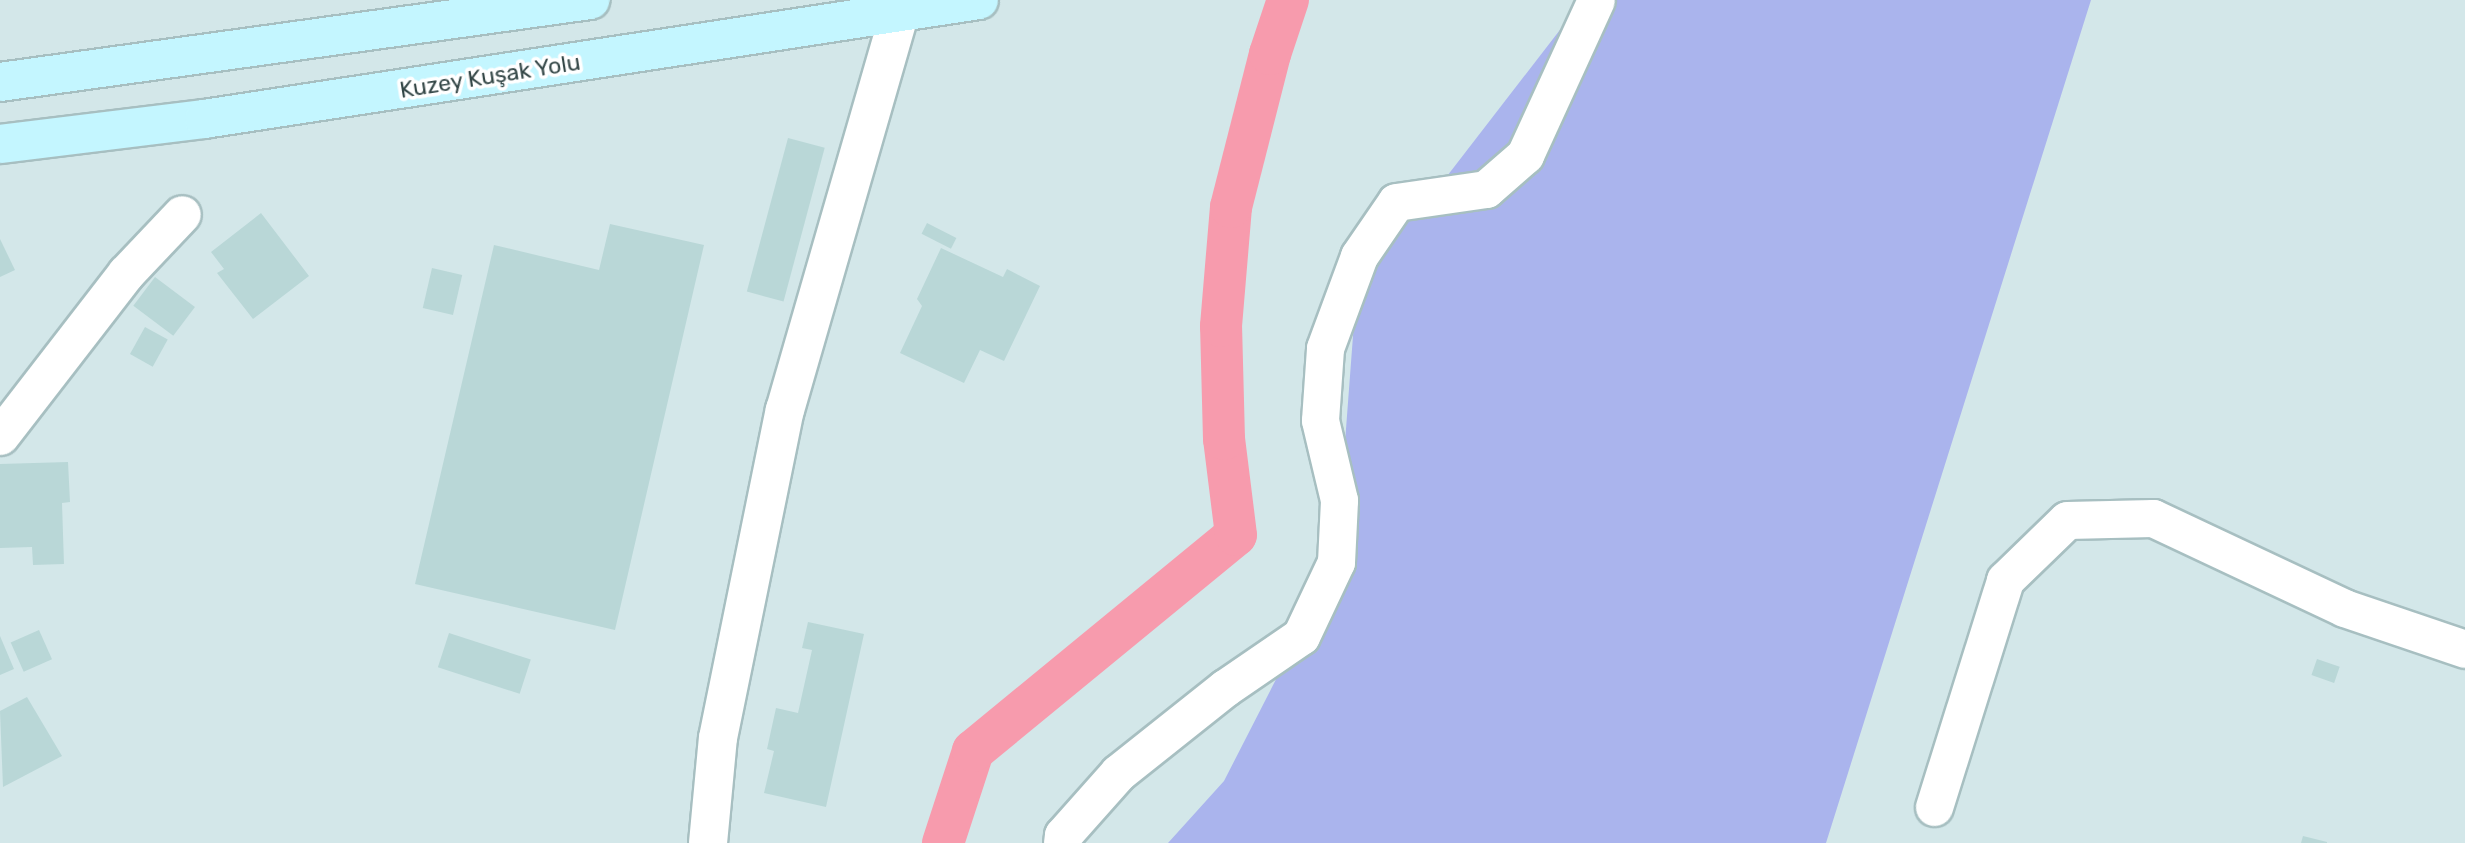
<!DOCTYPE html>
<meta charset="utf-8">
<style>
body{margin:0}
#map{position:relative;width:2465px;height:843px;overflow:hidden;background:#e5f3f4;font-family:Rubik,sans-serif}
div>[style]{position:absolute}
[style*='--x']{left:calc(var(--x)*1px);top:calc(var(--y)*1px);width:calc(var(--w)*1px);rotate:calc(var(--a)*1deg)}
.residential>*{inset:0;background:#d3e7e9;transform-origin:0 0}
.green>*{inset:0;background:#aab4ed}
.canal>*{height:42px;margin:-21px;padding:0 21px;transform-origin:21px;border-radius:21px;background:#f79bad}
.building>*{inset:0;background:#b9d7d7;transform-origin:0 0}
.roads{filter:drop-shadow(2px 0 #a7bfc1) drop-shadow(-2px 0 #a7bfc1) drop-shadow(0 2px #a7bfc1) drop-shadow(0 -2px #a7bfc1)}
.minor>*{height:37px;margin:-18.5px;padding:0 18.5px;transform-origin:18.5px;border-radius:18.5px;background:#fff}
.tertiary>*{height:38px;margin:-19px;padding:0 19px;transform-origin:19px;border-radius:19px;background:#fff}
.secondary>*{height:38px;margin:-19px;padding:0 19px;transform-origin:19px;border-radius:19px;background:#c4f6ff}
span{translate:-50% -50%;white-space:nowrap;text-align:center;line-height:1.15;-webkit-text-stroke:7px #fff;paint-order:stroke}
.street-label{font-size:23px;color:#344747}
</style>
<div id="map">
<div class="residential">
<div style="left:0;top:0;width:2465px;height:843px"></div>
</div>
<div class="green">
<div style="clip-path:polygon(1583px 0,2091px 0,1826px 843px,1168px 843px,1224px 781px,1336px 562px,1359px 256px,1434px 193px)"></div>
</div>
<div class="canal">
<div style="--x:943;--y:843;--w:97;--a:-71.9"></div>
<div style="--x:973;--y:751;--w:340;--a:-39.4"></div>
<div style="--x:1236;--y:535;--w:97;--a:-97.1"></div>
<div style="--x:1224;--y:439;--w:113;--a:-91.5"></div>
<div style="--x:1221;--y:326;--w:119;--a:-85.2"></div>
<div style="--x:1231;--y:207;--w:158;--a:-75.7"></div>
<div style="--x:1270;--y:54;--w:57;--a:-71.6"></div>
</div>
<div class="building">
<div style="left:788px;top:138px;width:38px;height:159px;rotate:15deg"></div>
<div style="clip-path:polygon(261px 213px,309px 276px,253px 319px,217px 273px,224px 269px,211px 252px)"></div>
<div style="left:927px;top:223px;width:33px;height:12px;rotate:27deg"></div>
<div style="clip-path:polygon(610px 224px,704px 245px,615px 630px,415px 584px,494px 245px,599px 270px)"></div>
<div style="clip-path:polygon(0 239px,15px 270px,0 277px)"></div>
<div style="clip-path:polygon(941px 248px,1003px 277px,1007px 269px,1040px 286px,1004px 361px,980px 350px,964px 383px,900px 353px,922px 306px,917px 299px)"></div>
<div style="left:432px;top:268px;width:31px;height:41px;rotate:13deg"></div>
<div style="left:155px;top:277px;width:50px;height:36px;rotate:37deg"></div>
<div style="left:145px;top:327px;width:26px;height:31px;rotate:29deg"></div>
<div style="clip-path:polygon(68px 462px,70px 502px,62px 503px,64px 564px,33px 565px,32px 547px,0 548px,0 464px)"></div>
<div style="clip-path:polygon(808px 622px,864px 634px,826px 807px,764px 793px,774px 751px,767px 749px,776px 708px,798px 713px,812px 650px,802px 648px)"></div>
<div style="left:39px;top:630px;width:32px;height:31px;rotate:66deg"></div>
<div style="left:449px;top:633px;width:86px;height:36px;rotate:18deg"></div>
<div style="clip-path:polygon(0 636px,14px 669px,0 675px)"></div>
<div style="left:2317px;top:659px;width:24px;height:17px;rotate:19deg"></div>
<div style="clip-path:polygon(27px 697px,62px 756px,3px 787px,0 711px)"></div>
<div style="clip-path:polygon(2303px 836px,2327px 842px,2327px 843px,2301px 843px)"></div>
</div>
<div class="roads">
<div class="minor">
<div style="--x:0;--y:436;--w:206;--a:-52.3"></div>
<div style="--x:126;--y:273;--w:81;--a:-46.5"></div>
<div style="--x:1934;--y:807;--w:238;--a:-72.6"></div>
<div style="--x:2005;--y:580;--w:86;--a:-44.1"></div>
<div style="--x:2067;--y:520;--w:86;--a:-1.3"></div>
<div style="--x:2153;--y:518;--w:211;--a:25.2"></div>
<div style="--x:2344;--y:608;--w:128;--a:18.7"></div>
<div style="--x:1062;--y:843;--w:8;--a:-83"></div>
<div style="--x:1063;--y:835;--w:83;--a:-48.4"></div>
<div style="--x:1118;--y:773;--w:137;--a:-38.5"></div>
<div style="--x:1225;--y:688;--w:92;--a:-34.4"></div>
<div style="--x:1301;--y:636;--w:82;--a:-64.7"></div>
<div style="--x:1336;--y:562;--w:62;--a:-87.2"></div>
<div style="--x:1339;--y:500;--w:82;--a:-103.4"></div>
<div style="--x:1320;--y:420;--w:72;--a:-86"></div>
<div style="--x:1325;--y:348;--w:98;--a:-69.7"></div>
<div style="--x:1359;--y:256;--w:65;--a:-55.6"></div>
<div style="--x:1396;--y:202;--w:91;--a:-8.2"></div>
<div style="--x:1486;--y:189;--w:52;--a:-41.1"></div>
<div style="--x:1525;--y:155;--w:170;--a:-65.4"></div>
</div>
<div class="tertiary">
<div style="--x:708;--y:843;--w:105;--a:-84.6"></div>
<div style="--x:718;--y:738;--w:335;--a:-78.5"></div>
<div style="--x:785;--y:410;--w:412;--a:-73.9"></div>
</div>
<div class="secondary">
<div style="--x:0;--y:82;--w:596;--a:-7.91"></div>
<div style="--x:0;--y:144;--w:206;--a:-7"></div>
<div style="--x:204;--y:119;--w:784;--a:-8.73"></div>
</div>
</div>
<div class="street-label">
<span style="left:490px;top:76px;rotate:-9deg">Kuzey Kuşak Yolu</span>
</div>
</div>
